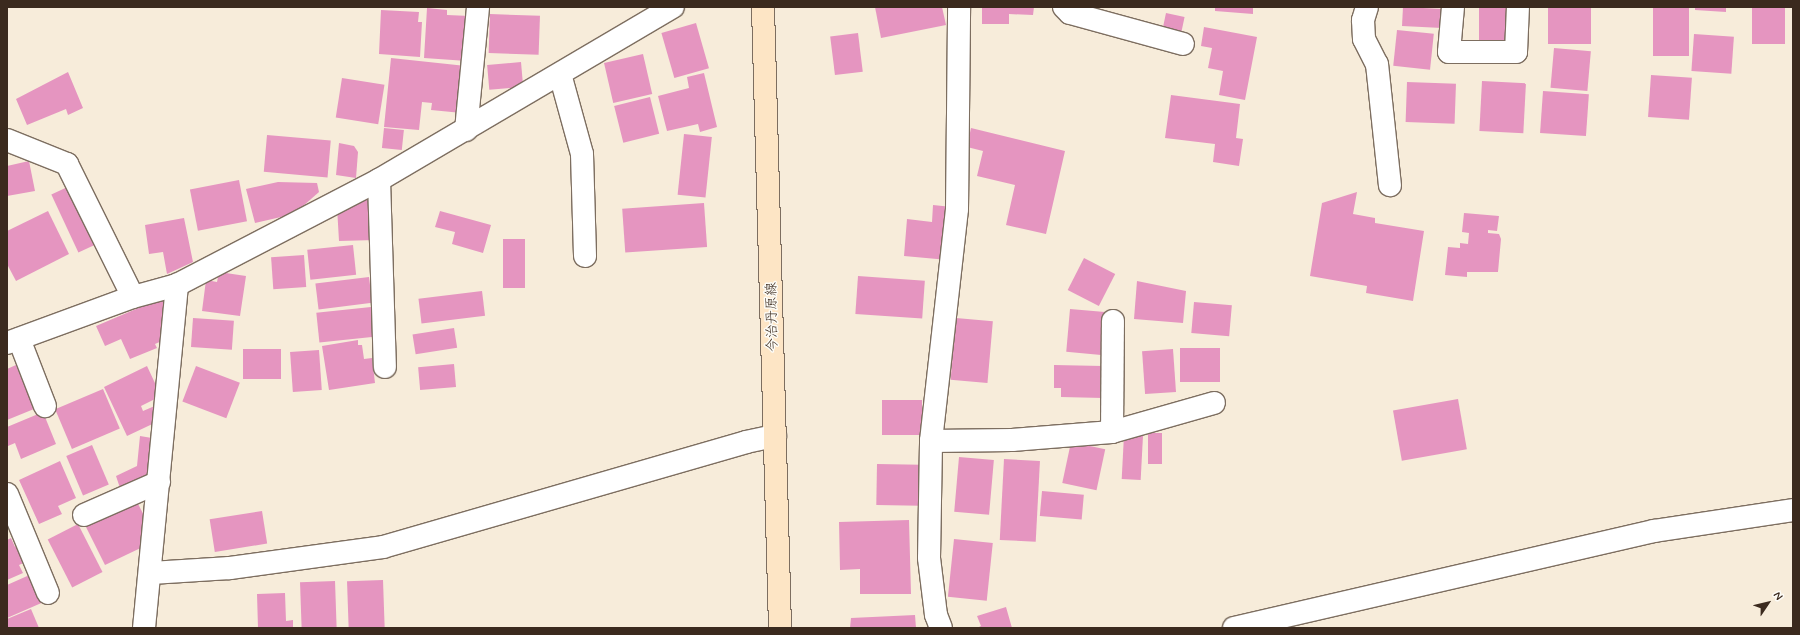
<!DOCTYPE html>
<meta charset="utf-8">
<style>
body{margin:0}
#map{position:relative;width:1800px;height:635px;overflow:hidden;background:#f7ecda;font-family:Mynerve,"Klee One",sans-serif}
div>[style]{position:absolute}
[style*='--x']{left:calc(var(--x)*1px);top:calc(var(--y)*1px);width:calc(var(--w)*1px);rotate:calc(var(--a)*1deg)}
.building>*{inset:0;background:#e595c0;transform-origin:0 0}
.roads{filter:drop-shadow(1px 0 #7d6e60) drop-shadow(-1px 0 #7d6e60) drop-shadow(0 1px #7d6e60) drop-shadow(0 -1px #7d6e60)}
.street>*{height:22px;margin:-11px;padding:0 11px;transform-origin:11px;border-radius:11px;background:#fff}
.secondary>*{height:22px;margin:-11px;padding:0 11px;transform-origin:11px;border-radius:11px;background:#fde5c5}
span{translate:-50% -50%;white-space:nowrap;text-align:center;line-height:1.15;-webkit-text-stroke:3px #fdfcf7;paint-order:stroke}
.street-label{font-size:14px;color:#3b2a1e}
.frame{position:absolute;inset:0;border:8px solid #3b2a1e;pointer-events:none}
.north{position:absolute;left:1748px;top:583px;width:40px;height:40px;-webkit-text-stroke:3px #fdfcf7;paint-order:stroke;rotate:55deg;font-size:11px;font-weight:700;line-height:16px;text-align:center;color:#3b2a1e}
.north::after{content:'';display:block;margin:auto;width:14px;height:18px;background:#3b2a1e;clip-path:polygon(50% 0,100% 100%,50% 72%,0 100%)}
</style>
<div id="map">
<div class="building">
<div style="clip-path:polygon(875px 7px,942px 7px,946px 25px,881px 38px)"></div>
<div style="clip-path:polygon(982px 7px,1034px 7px,1033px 15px,1009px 14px,1009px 24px,982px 24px)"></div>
<div style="clip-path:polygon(1215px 7px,1253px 7px,1253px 14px,1215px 11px)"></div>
<div style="left:1403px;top:7px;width:40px;height:19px;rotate:3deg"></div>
<div style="left:1479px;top:7px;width:36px;height:38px"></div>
<div style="left:1548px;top:7px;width:43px;height:37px"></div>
<div style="left:1653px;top:7px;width:36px;height:49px"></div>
<div style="clip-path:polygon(1695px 7px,1726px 7px,1726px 12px,1695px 10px)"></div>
<div style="left:1752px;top:7px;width:33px;height:37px"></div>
<div style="clip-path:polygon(427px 8px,447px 10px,447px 15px,470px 16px,467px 61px,424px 58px)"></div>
<div style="clip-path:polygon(381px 10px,419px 12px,418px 22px,422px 22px,420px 57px,379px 54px)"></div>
<div style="left:1166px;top:13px;width:19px;height:22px;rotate:12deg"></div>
<div style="left:490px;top:14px;width:50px;height:39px;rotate:2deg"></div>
<div style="left:696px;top:23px;width:47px;height:36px;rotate:74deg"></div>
<div style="clip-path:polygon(1204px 27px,1257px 37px,1245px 100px,1219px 95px,1223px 71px,1208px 68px,1212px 48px,1201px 46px)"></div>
<div style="left:1397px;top:30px;width:37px;height:36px;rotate:6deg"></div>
<div style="left:858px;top:33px;width:39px;height:28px;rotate:83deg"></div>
<div style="left:1694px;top:34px;width:40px;height:37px;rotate:4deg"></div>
<div style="left:1554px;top:48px;width:37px;height:40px;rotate:5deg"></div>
<div style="left:643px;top:54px;width:41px;height:40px;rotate:77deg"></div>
<div style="clip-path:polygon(391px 58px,466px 66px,462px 113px,431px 110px,432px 103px,422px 102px,419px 130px,384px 127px)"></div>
<div style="left:521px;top:62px;width:25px;height:34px;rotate:85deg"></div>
<div style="clip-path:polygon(68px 72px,83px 108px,68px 115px,66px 109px,27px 125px,16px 99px)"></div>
<div style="clip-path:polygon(704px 73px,717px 127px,700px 132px,698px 124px,667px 131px,658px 96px,689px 88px,687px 77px)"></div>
<div style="left:1651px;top:75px;width:41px;height:42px;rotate:4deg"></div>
<div style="left:342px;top:78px;width:43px;height:40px;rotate:9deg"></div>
<div style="left:1482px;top:81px;width:44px;height:50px;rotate:3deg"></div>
<div style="left:1407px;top:82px;width:49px;height:40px;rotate:2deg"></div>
<div style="left:1543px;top:91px;width:46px;height:42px;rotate:4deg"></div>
<div style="clip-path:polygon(1171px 95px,1240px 104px,1236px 138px,1243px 139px,1239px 166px,1213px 162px,1215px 144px,1165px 138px)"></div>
<div style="left:650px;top:97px;width:38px;height:37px;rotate:76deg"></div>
<div style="left:384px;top:128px;width:20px;height:20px;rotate:6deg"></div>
<div style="clip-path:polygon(971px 128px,1065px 151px,1046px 234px,1006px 225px,1015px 185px,977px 176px,983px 151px,967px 147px)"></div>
<div style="left:684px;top:134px;width:28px;height:61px;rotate:6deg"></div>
<div style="left:267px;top:135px;width:64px;height:37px;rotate:5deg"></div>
<div style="clip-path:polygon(339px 143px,354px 146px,358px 152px,356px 178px,336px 175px)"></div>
<div style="clip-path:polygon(29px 161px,35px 191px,7px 196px,7px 166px)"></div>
<div style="left:239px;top:180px;width:42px;height:50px;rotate:79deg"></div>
<div style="clip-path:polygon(278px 182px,317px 183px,319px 192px,294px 214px,255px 223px,246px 189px)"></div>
<div style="left:74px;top:184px;width:64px;height:25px;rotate:65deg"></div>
<div style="clip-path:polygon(1357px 192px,1353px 214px,1375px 218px,1375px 223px,1424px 231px,1413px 301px,1366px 293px,1367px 286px,1310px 276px,1322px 203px)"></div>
<div style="clip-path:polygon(354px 199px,373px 199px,375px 240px,339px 241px,337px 207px,354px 206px)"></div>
<div style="left:704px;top:203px;width:44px;height:82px;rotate:86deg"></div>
<div style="clip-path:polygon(933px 205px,952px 207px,948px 260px,904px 256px,907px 219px,932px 222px)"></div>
<div style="clip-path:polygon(48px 211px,69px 254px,16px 281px,7px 264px,7px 231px)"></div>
<div style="clip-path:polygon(440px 211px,491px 225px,483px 253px,452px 244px,455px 232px,435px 227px)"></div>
<div style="clip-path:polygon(1464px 213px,1499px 216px,1497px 231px,1488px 230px,1488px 233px,1499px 234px,1501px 239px,1498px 272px,1467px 272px,1467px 277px,1445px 275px,1448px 247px,1460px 248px,1460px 243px,1468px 244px,1469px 233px,1462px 232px)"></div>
<div style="clip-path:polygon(184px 218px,193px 262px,167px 274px,163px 252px,149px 254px,145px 225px)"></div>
<div style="left:503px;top:239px;width:22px;height:49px"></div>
<div style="left:353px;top:245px;width:30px;height:46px;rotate:84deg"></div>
<div style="left:304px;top:255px;width:32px;height:33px;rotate:86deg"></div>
<div style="left:1084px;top:258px;width:35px;height:36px;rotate:27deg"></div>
<div style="clip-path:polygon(219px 272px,246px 276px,240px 316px,202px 311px,206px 280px,217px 282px)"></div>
<div style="left:858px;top:276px;width:67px;height:38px;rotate:4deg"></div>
<div style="left:369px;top:277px;width:26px;height:54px;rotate:83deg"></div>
<div style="clip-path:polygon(1137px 281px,1186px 291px,1183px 323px,1134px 319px)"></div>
<div style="left:482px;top:291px;width:25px;height:64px;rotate:83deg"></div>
<div style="clip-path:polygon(162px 298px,173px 324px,164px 340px,155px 344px,157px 348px,130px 359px,121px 339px,105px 346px,96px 326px)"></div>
<div style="left:1194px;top:302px;width:38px;height:31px;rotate:5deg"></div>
<div style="left:371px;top:307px;width:30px;height:55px;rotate:84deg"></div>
<div style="left:1070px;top:309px;width:35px;height:43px;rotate:5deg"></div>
<div style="left:193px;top:318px;width:41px;height:29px;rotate:4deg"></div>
<div style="left:956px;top:318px;width:37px;height:62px;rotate:5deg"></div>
<div style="left:454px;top:328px;width:20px;height:42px;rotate:81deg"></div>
<div style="clip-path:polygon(358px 340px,358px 345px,362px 345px,364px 359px,372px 358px,375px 383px,329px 390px,322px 346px)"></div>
<div style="left:1180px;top:348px;width:40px;height:34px"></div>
<div style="left:281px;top:349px;width:30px;height:38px;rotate:90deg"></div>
<div style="left:1173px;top:349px;width:43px;height:31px;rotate:86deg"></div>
<div style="left:319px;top:350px;width:40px;height:29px;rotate:86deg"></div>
<div style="left:454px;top:364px;width:23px;height:36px;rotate:85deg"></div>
<div style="clip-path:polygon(16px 365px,34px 409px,7px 420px,7px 369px)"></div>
<div style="clip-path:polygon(1054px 365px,1103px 366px,1103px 398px,1061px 397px,1061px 388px,1054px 388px)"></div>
<div style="clip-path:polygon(147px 366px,161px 396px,141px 406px,143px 411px,157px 405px,163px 419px,127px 436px,104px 387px)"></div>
<div style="left:196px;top:366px;width:47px;height:38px;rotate:21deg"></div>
<div style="left:103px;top:389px;width:43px;height:52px;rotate:67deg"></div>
<div style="left:1458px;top:399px;width:51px;height:66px;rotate:80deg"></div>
<div style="left:882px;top:400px;width:40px;height:35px"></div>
<div style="clip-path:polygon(43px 412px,56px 444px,21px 459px,15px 443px,8px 446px,7px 427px)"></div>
<div style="left:1148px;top:433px;width:14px;height:31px"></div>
<div style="left:1124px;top:435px;width:19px;height:44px;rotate:3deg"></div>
<div style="clip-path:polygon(140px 436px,158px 439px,154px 481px,122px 494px,116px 476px,137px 466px)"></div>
<div style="left:1071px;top:442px;width:35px;height:42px;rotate:12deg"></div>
<div style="left:92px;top:445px;width:43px;height:28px;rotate:67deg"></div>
<div style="left:959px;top:457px;width:35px;height:55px;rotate:5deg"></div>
<div style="left:1004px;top:459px;width:36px;height:81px;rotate:3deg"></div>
<div style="clip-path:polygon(60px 461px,76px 498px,58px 506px,62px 514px,39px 524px,19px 480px)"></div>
<div style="left:877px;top:464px;width:44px;height:41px;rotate:1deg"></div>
<div style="left:1042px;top:491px;width:42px;height:25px;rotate:5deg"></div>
<div style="clip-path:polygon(136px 500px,151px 529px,149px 544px,105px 565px,85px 525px)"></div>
<div style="left:262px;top:511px;width:33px;height:53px;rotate:81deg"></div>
<div style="clip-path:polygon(909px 520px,911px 594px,860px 594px,860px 569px,840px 570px,839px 522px)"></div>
<div style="left:78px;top:524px;width:54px;height:34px;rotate:63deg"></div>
<div style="clip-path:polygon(11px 538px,15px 547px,21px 545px,28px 561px,19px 565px,23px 573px,7px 580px,7px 540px)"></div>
<div style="left:954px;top:539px;width:39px;height:58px;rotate:6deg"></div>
<div style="clip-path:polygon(34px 573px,46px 601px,7px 618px,7px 585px)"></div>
<div style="left:383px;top:580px;width:48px;height:36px;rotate:88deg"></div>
<div style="left:335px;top:581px;width:47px;height:35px;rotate:88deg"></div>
<div style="clip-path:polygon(285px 593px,286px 621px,293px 620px,293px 628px,258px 628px,257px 594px)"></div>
<div style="clip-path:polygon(1006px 607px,1012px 628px,977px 628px,981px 626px,977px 616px)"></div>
<div style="clip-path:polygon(31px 609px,39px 628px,7px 628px,7px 619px)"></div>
<div style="clip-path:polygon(915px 615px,916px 628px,850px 628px,851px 618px)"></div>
</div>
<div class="roads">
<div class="street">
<div style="--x:1064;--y:7;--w:8;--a:45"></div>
<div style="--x:1070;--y:13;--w:117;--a:15.3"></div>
<div style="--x:1367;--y:7;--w:14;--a:107"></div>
<div style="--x:1363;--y:20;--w:19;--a:87"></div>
<div style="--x:1364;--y:39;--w:28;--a:63"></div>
<div style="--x:1377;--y:64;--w:122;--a:83.9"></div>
<div style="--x:1453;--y:7;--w:45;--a:95.1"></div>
<div style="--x:1449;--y:52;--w:67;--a:0"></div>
<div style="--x:1516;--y:52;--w:45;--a:-87.5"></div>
<div style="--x:560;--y:74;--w:83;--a:74.6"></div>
<div style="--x:582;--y:154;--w:102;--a:88.3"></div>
<div style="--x:466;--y:130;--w:124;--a:-84.4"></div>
<div style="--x:7;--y:140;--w:65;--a:21.8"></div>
<div style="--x:67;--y:164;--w:148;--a:63.6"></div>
<div style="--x:379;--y:180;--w:187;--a:88.2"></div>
<div style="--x:19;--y:339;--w:72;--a:68.8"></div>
<div style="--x:7;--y:343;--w:134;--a:-20.1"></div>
<div style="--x:133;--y:297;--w:46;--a:-15.3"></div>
<div style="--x:177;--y:285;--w:228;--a:-27.5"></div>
<div style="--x:379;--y:180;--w:341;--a:-30.5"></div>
<div style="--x:1112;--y:432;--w:111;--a:-89.5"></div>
<div style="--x:931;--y:441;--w:81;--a:-0.7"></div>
<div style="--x:1012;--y:440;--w:100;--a:-4.6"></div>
<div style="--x:1112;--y:432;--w:106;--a:-15.9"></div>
<div style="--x:7;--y:494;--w:107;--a:67.5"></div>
<div style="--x:84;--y:515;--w:82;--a:-23.7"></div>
<div style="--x:151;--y:573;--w:79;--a:-3.6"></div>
<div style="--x:230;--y:568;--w:154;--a:-7.8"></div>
<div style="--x:383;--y:547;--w:378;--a:-16.1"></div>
<div style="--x:746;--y:442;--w:30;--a:-12"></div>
<div style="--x:144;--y:628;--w:345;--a:-84.5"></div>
<div style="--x:941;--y:628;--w:14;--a:-111"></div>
<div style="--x:936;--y:615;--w:57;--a:-97"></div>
<div style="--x:929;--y:558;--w:117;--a:-89"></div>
<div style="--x:931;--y:441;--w:233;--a:-83.6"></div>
<div style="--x:957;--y:209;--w:202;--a:-89.4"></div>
<div style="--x:1234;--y:628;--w:431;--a:-13"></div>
<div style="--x:1654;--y:531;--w:141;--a:-8.6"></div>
</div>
<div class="secondary">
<div style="--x:763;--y:7;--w:621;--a:88.43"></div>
</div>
</div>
<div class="street-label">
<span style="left:772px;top:317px;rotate:-91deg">今治丹原線</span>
</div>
<div class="frame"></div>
<div class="north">N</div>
</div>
